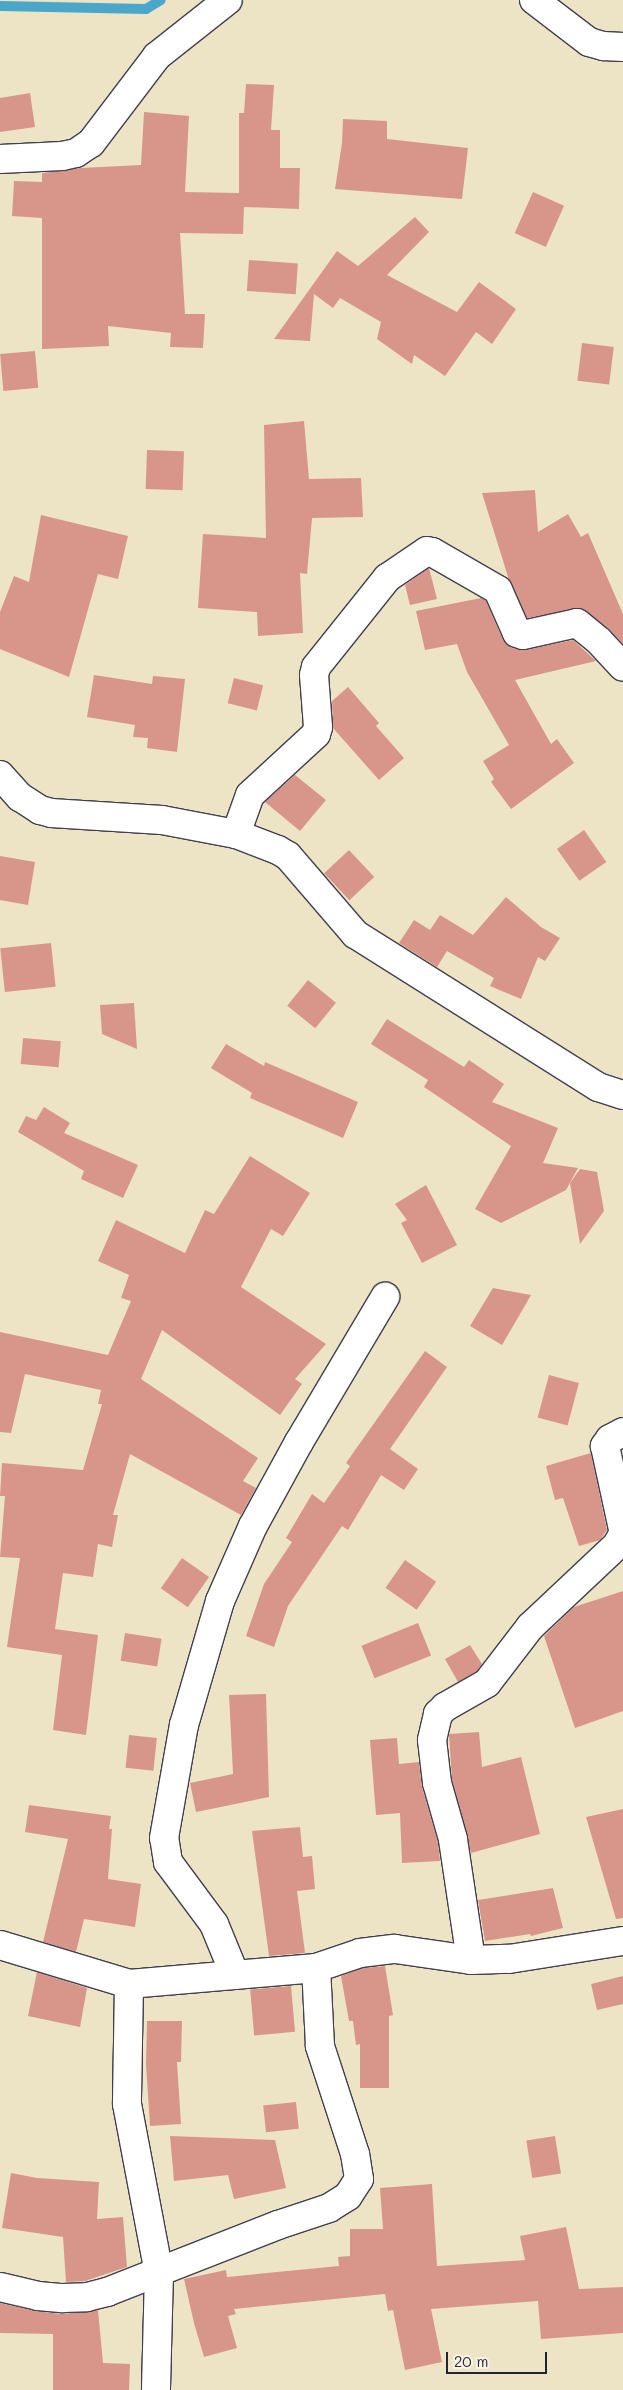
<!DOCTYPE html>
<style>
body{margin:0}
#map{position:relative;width:623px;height:2390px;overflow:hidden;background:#ede4c5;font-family:Mali,sans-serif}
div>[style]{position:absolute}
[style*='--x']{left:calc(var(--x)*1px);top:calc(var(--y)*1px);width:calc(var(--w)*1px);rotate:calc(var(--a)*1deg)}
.stream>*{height:10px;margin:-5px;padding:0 5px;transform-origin:5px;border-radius:5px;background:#4ba7c9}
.building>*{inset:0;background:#d8968a;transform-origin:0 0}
.roads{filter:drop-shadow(1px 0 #403f50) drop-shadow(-1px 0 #403f50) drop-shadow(0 1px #403f50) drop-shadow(0 -1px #403f50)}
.street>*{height:28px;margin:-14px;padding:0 14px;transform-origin:14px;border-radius:14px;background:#fff}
span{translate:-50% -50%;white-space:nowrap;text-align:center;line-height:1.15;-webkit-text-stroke:5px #fcf5e5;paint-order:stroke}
.scale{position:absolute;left:446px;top:2352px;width:101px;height:22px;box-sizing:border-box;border:2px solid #22223b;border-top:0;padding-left:6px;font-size:15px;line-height:18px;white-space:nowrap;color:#22223b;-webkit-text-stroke:4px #fcf5e5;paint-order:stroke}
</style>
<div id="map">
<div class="stream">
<div style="--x:0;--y:6;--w:146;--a:1.2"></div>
<div style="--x:146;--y:9;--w:17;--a:-31"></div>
</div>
<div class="building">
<div style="clip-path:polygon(246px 84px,274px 85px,271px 130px,280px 130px,280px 168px,300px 168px,299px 209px,244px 207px,243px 234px,180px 233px,185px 314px,205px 314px,203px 348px,170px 347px,171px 333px,108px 326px,109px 346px,42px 349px,42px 218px,12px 216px,14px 181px,42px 182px,42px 173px,80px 168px,141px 165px,144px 112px,189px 116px,185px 192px,239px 193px,239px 113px,244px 113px)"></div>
<div style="clip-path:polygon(30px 93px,35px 127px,0 132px,0 98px)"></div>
<div style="clip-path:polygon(343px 119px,387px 121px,387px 139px,468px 148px,462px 199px,335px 189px,342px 143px)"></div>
<div style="left:533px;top:192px;width:34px;height:45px;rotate:24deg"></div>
<div style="clip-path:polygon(415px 217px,429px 232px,387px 275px,457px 312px,479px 282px,516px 309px,492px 344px,476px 332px,445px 376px,414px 355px,412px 364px,377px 339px,381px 322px,340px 298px,333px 308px,314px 294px,310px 341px,274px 339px,337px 251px,358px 266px)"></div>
<div style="left:249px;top:260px;width:49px;height:31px;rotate:4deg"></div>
<div style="left:582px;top:343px;width:32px;height:38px;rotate:7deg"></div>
<div style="left:35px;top:351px;width:37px;height:35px;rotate:85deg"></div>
<div style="clip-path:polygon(304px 421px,309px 479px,361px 478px,363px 517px,312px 518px,307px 574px,300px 573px,303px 633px,258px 636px,257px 612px,198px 608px,203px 534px,266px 538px,264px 425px)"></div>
<div style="left:147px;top:450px;width:37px;height:39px;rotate:2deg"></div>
<div style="clip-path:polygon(535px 490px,538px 532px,568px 514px,581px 537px,588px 533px,623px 614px,623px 644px,609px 629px,581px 608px,527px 618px,509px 580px,482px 493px)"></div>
<div style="clip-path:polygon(41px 515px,128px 536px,118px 579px,98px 574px,69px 677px,0 649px,0 612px,14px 576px,29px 582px)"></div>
<div style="clip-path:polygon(429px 568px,437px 599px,410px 605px,405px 585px)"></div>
<div style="clip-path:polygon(481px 598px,486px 601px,503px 640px,512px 648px,526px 650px,573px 640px,596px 661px,515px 680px,551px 744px,557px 739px,574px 763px,511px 809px,491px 782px,494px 779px,483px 761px,509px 745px,467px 672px,457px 644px,425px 650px,416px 611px)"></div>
<div style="clip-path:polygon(94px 675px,152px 684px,153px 676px,185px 679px,177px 752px,147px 748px,148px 738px,133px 737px,135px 725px,87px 717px)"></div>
<div style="left:234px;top:678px;width:30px;height:26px;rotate:14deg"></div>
<div style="clip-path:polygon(348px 687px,379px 723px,376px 726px,404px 758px,379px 780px,333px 728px,332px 701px)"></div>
<div style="clip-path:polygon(295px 775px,326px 800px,300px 831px,265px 802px)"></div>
<div style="left:584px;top:830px;width:39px;height:33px;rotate:55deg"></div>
<div style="left:349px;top:850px;width:37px;height:34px;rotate:47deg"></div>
<div style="clip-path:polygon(0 856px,35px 862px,28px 905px,0 900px)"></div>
<div style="clip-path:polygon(506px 897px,541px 927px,560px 938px,545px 961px,538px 957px,521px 999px,490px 986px,494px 978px,447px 951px,437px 967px,399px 943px,414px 920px,430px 930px,440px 915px,473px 935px)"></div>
<div style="left:51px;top:943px;width:44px;height:51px;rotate:84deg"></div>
<div style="left:308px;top:980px;width:36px;height:33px;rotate:39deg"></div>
<div style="clip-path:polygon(134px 1003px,137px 1049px,102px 1034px,100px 1005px)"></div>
<div style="clip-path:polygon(387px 1019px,464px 1067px,469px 1060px,504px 1084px,492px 1102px,558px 1128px,543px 1163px,578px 1168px,566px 1190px,501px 1223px,475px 1209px,511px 1146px,424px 1087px,428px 1080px,371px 1044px)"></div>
<div style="left:23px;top:1038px;width:38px;height:26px;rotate:5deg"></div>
<div style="clip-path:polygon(226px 1044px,264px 1066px,265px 1062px,358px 1102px,343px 1138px,250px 1098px,252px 1093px,211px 1068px)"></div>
<div style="clip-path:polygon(44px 1107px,70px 1123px,64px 1133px,138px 1165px,123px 1198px,81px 1179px,84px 1171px,18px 1132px,26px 1116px,36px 1120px)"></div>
<div style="clip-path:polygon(250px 1156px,310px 1193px,283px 1236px,271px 1229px,241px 1287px,326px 1344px,295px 1379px,302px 1384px,280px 1415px,162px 1330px,141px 1379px,258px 1458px,243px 1481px,256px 1488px,241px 1515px,130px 1454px,113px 1515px,118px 1515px,112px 1547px,98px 1544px,93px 1577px,63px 1573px,55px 1629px,98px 1635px,86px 1735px,53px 1730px,62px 1655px,7px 1647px,20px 1558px,0 1557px,5px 1496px,0 1496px,2px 1463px,83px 1470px,102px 1404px,98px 1404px,101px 1390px,25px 1374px,11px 1433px,0 1432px,0 1332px,108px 1355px,131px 1301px,121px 1298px,129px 1275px,98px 1261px,116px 1220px,185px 1253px,205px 1210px,214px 1214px)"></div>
<div style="clip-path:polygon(580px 1169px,597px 1172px,604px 1211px,580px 1244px,570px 1183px)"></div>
<div style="clip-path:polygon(426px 1185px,457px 1245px,422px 1263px,401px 1223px,407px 1220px,395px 1204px)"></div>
<div style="clip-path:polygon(493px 1288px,531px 1295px,502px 1345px,470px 1326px)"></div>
<div style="clip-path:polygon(425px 1351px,447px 1367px,390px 1449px,418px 1469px,404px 1490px,381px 1475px,348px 1530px,342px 1526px,288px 1606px,274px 1647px,246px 1636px,264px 1584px,292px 1542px,286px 1538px,312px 1494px,324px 1503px,350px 1466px,346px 1463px)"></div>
<div style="left:549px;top:1375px;width:31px;height:44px;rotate:15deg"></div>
<div style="clip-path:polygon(591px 1453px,607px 1530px,600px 1540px,579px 1546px,563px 1498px,555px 1500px,546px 1466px)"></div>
<div style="left:182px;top:1558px;width:33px;height:37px;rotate:35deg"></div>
<div style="left:405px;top:1560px;width:38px;height:34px;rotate:35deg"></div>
<div style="clip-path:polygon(623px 1591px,623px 1711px,575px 1728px,544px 1636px,574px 1607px)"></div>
<div style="left:418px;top:1623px;width:35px;height:61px;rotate:68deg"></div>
<div style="left:125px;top:1633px;width:37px;height:28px;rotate:9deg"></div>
<div style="clip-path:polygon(470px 1645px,482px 1664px,477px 1671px,458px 1682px,445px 1659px)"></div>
<div style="clip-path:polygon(266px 1694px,269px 1797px,196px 1812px,190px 1783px,233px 1774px,229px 1695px)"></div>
<div style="clip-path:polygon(479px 1732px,482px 1767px,521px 1757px,540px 1834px,471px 1853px,452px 1780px,449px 1734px)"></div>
<div style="left:129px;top:1735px;width:28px;height:33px;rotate:6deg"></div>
<div style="clip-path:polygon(397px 1738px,399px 1764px,419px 1762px,422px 1787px,438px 1842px,440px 1861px,402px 1863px,400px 1813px,376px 1815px,370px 1740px)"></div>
<div style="clip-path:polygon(29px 1805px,111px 1816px,109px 1829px,112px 1829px,108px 1879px,141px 1884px,135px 1927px,84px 1919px,76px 1952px,43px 1942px,68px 1839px,25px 1832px)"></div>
<div style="clip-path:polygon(623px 1809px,623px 1918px,616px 1919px,586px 1817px)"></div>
<div style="clip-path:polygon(300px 1827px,303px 1857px,312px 1856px,315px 1889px,297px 1891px,305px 1953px,269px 1956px,252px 1831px)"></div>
<div style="clip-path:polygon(553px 1888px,563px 1928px,531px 1936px,530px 1934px,485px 1941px,478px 1900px)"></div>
<div style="clip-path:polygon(385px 1966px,393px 2015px,389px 2016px,389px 2088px,360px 2088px,360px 2044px,356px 2045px,353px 2021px,349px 2021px,341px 1976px,363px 1968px)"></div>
<div style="clip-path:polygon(37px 1972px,87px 1988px,80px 2027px,28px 2016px)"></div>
<div style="clip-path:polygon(623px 1976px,623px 2004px,597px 2010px,591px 1984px)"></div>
<div style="left:291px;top:1986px;width:46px;height:41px;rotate:85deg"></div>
<div style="clip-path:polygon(147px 2021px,182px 2021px,181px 2062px,177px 2062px,181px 2124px,150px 2126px,146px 2064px)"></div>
<div style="left:296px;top:2102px;width:27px;height:33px;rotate:84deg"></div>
<div style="clip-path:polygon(170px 2136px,275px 2140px,286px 2188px,234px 2199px,228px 2175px,174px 2181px)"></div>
<div style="left:555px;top:2136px;width:38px;height:29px;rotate:81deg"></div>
<div style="clip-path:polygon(11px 2173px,37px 2178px,99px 2182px,97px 2219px,123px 2217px,127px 2267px,85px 2281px,66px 2282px,63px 2237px,2px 2228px)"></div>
<div style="clip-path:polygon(432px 2184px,437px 2266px,525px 2260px,520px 2236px,566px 2227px,579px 2289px,623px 2287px,623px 2333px,541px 2339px,538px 2301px,431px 2309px,442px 2362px,405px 2370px,393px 2310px,388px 2311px,385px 2294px,234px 2309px,236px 2314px,228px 2316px,237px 2348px,204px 2357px,194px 2323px,184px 2279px,226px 2270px,227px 2277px,339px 2266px,338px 2257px,350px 2256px,350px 2229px,383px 2229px,380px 2188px)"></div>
<div style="clip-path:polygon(0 2303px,35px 2311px,62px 2314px,98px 2310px,103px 2363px,130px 2364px,129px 2390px,53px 2390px,53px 2334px,0 2333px)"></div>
</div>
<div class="roads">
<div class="street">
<div style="--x:534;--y:0;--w:69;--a:37.4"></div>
<div style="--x:589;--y:42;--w:15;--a:16"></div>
<div style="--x:603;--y:46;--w:20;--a:3"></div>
<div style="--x:0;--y:159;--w:62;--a:-2.8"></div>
<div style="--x:62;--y:156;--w:14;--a:-12"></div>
<div style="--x:76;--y:153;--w:18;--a:-34"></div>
<div style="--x:91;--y:143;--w:109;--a:-52.8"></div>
<div style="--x:157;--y:56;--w:90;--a:-38.3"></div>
<div style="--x:0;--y:775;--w:30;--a:48"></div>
<div style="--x:20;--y:797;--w:24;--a:33"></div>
<div style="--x:40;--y:810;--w:11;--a:15"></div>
<div style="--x:51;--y:813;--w:111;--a:3.6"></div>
<div style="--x:162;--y:820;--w:75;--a:10.7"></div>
<div style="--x:236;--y:834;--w:45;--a:20.9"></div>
<div style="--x:278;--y:850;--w:12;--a:31"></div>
<div style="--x:288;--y:856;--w:103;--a:49.3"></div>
<div style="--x:355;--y:934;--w:287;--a:32.2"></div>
<div style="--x:598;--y:1087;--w:26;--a:18"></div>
<div style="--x:236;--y:834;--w:41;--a:-70.3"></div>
<div style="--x:250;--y:795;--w:90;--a:-42.7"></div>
<div style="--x:316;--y:734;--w:7;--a:-74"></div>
<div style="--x:318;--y:727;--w:52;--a:-94.4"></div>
<div style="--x:314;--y:675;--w:8;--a:-76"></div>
<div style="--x:316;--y:667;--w:114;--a:-51.4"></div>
<div style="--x:387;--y:578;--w:48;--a:-34"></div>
<div style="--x:427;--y:551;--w:5;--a:11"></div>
<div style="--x:432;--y:552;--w:76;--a:29.9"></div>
<div style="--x:498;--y:590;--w:47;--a:66.2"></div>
<div style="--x:517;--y:633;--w:6;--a:18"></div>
<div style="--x:523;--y:635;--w:55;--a:-12.5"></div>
<div style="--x:577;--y:623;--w:28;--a:39"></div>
<div style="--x:599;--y:641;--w:35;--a:47"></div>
<div style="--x:623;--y:1432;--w:15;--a:152"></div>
<div style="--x:610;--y:1439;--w:9;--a:126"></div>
<div style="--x:605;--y:1446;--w:85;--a:77.8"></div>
<div style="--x:0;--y:1945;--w:135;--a:16.8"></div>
<div style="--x:129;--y:1984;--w:188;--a:-4.9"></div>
<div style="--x:316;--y:1968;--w:46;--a:-18.8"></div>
<div style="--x:360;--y:1953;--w:35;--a:-7"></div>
<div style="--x:395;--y:1949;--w:77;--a:8.2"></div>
<div style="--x:471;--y:1960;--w:38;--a:-2"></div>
<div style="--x:509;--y:1959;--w:115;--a:-9"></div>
<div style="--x:471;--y:1960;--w:122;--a:-98.5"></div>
<div style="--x:453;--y:1839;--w:58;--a:-105.9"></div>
<div style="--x:437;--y:1783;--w:43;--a:-96.6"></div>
<div style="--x:432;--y:1740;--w:27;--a:-77"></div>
<div style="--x:438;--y:1714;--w:10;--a:-45"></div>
<div style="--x:445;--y:1707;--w:48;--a:-29.7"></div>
<div style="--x:487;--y:1683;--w:71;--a:-52.5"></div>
<div style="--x:530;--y:1627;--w:120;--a:-43.3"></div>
<div style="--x:617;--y:1545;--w:13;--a:-61"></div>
<div style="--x:235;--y:1975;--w:55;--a:-112.4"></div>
<div style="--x:214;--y:1924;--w:77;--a:-126.6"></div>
<div style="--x:168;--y:1862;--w:24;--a:-99"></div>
<div style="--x:164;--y:1838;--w:115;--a:-80"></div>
<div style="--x:184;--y:1725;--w:129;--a:-73.8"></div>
<div style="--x:220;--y:1601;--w:82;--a:-66.3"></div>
<div style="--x:253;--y:1526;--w:96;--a:-61.3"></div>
<div style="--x:299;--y:1442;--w:169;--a:-59.3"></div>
<div style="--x:129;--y:1984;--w:120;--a:91"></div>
<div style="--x:127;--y:2104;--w:172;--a:79.3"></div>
<div style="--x:159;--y:2273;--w:117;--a:91.5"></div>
<div style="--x:0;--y:2287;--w:39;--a:13"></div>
<div style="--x:38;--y:2296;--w:25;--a:5"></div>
<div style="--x:63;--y:2298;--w:24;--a:-2"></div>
<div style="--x:87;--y:2297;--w:21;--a:-14"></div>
<div style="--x:107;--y:2292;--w:184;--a:-21.4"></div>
<div style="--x:278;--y:2225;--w:54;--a:-18.4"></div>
<div style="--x:329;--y:2208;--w:22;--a:-32"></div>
<div style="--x:348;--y:2196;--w:20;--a:-57"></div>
<div style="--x:359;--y:2179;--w:25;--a:-99"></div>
<div style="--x:355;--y:2154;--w:114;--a:-108"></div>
<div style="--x:320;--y:2046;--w:78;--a:-92.9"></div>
</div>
</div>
<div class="scale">20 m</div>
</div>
